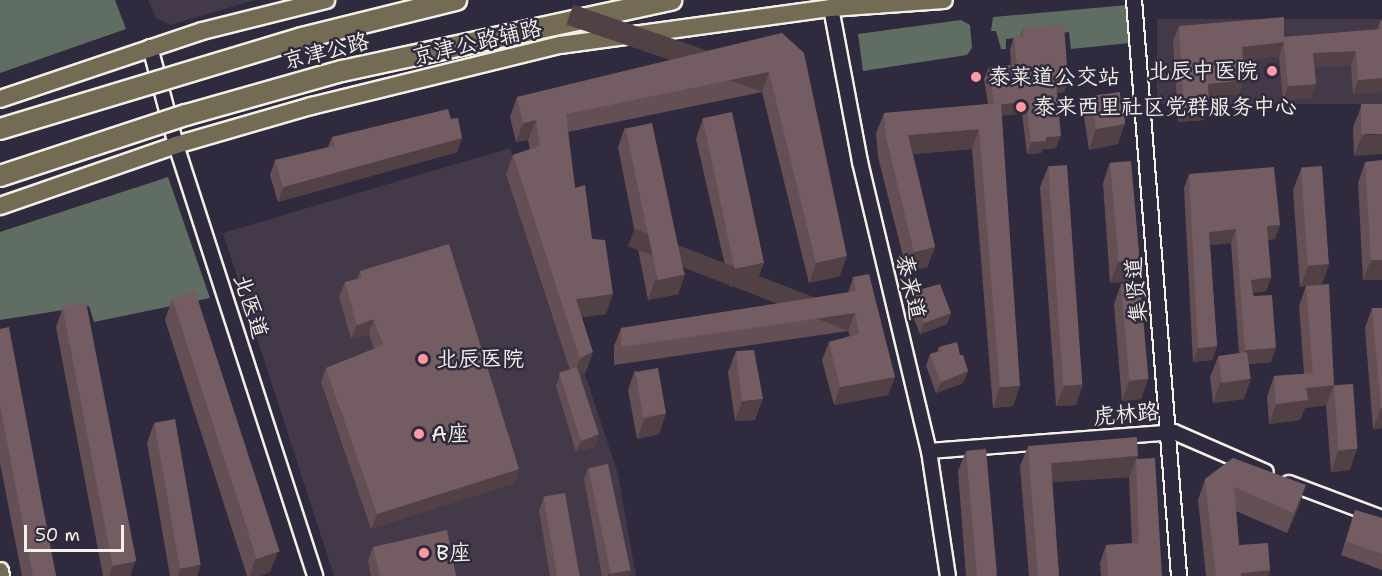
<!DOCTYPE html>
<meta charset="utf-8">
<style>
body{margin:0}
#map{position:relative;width:1382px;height:576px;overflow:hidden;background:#2f2a3d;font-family:"Shantell Sans","LXGW WenKai TC",sans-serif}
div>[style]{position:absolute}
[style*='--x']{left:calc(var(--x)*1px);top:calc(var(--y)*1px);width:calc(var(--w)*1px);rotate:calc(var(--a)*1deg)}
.built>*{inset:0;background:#443948;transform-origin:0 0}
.green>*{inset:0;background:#606d62}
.roads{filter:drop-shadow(2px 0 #f4f1e8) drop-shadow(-2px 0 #f4f1e8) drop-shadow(0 2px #f4f1e8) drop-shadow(0 -2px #f4f1e8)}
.minor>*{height:14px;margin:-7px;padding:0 7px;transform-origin:7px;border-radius:7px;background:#2f2a3d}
.major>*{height:16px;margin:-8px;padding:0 8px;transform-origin:8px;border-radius:8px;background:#746b55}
.highway>*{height:20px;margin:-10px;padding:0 10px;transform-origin:10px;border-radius:10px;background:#746b55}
.bridges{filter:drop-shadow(2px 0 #f4f1e8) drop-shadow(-2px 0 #f4f1e8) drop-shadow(0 2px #f4f1e8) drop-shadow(0 -2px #f4f1e8)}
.highway-bridge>*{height:20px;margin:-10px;padding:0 10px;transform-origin:10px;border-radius:10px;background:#746b55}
.wall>*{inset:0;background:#645054}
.shaded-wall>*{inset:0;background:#514145;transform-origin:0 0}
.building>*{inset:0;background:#745d62;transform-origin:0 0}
.dots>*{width:16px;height:16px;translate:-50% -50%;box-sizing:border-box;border:3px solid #2f2a3d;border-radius:50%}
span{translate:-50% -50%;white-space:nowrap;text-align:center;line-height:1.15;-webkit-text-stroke:5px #2f2a3d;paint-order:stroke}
.street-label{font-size:22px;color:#f4f1e8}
.poi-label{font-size:22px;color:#f4f1e8}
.right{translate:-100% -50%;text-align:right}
.left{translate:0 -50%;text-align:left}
.scale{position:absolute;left:24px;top:525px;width:100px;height:27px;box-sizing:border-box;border:3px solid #f4f1e8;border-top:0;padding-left:8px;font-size:18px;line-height:21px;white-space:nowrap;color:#f4f1e8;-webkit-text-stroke:4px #2f2a3d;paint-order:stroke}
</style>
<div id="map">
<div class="built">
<div style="clip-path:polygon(148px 0,255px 0,170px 25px,156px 18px)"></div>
<div style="left:1382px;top:19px;width:85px;height:225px;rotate:90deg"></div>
<div style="clip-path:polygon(510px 148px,618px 474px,636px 576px,334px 576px,223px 233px)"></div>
</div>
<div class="green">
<div style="clip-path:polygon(0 0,115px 0,126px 29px,0 73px)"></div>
<div style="clip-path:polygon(1128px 5px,1130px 43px,1071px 49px,1069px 32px,1006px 39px,1006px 49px,1001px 49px,996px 31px,991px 31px,993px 17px)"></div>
<div style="clip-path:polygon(961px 20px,970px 25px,972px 48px,967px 55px,863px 71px,858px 34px)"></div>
<div style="clip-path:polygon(168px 177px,210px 298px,94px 322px,89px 306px,0 320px,0 232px)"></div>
</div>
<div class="roads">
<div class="minor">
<div style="--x:1134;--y:0;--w:578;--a:85.53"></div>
<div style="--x:831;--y:8;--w:157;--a:79.3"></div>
<div style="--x:860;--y:162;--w:297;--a:76.6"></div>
<div style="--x:929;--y:451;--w:126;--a:81.4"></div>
<div style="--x:150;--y:47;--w:101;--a:75.1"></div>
<div style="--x:176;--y:145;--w:453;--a:72.1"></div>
<div style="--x:929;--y:451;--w:246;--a:-4.4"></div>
<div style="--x:1174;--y:432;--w:100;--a:23.5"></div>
<div style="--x:1289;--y:483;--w:99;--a:20.6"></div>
</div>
<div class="major">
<div style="--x:0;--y:99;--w:213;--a:-18.6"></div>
<div style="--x:202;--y:31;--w:128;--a:-14"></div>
<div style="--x:0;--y:206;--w:186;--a:-19.1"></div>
<div style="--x:176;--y:145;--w:141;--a:-16.1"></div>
<div style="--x:311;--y:106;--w:256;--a:-13.8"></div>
<div style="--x:560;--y:45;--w:274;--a:-7.8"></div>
<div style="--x:831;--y:8;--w:113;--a:-4"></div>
<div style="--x:0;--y:571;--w:5;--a:79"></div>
</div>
<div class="highway">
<div style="--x:876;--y:3;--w:12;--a:-14"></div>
</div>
</div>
<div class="bridges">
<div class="highway-bridge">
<div style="--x:0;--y:129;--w:315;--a:-16.8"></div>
<div style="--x:302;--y:38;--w:159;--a:-13.9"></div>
<div style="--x:0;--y:176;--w:196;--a:-18.2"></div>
<div style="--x:186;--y:115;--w:162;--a:-15.8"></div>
<div style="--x:342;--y:71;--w:337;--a:-12.2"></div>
</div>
</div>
<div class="wall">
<div style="clip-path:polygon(1380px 21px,1382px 21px,1382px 92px,1353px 94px,1351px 65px,1314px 67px,1316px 84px,1311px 98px,1283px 100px,1279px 56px,1243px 61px,1239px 94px,1209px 97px,1204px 120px,1178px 122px,1173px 40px,1179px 26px,1284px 37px,1377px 30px)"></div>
<div style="clip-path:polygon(1023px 28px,1068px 80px,1064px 92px,1057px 93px,1056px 148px,1043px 149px,1041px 153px,1027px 154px,1022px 114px,1002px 115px,1013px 406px,993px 408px,972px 149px,913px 154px,935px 247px,927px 267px,907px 272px,878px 157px,876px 133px,884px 113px,988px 104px,984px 79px,989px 67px,1011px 65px,1010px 49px,1014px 37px,1020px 36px)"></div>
<div style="clip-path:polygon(782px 33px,840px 276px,809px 283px,762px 92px,568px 132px,575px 188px,592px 239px,606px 314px,582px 317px,586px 372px,580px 375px,595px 447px,576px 452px,556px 386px,560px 375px,570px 370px,506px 174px,513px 155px,530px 149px,528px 140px,516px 142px,510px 117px,517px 97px)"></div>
<div style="clip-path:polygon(1091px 96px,1121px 106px,1118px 144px,1089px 150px,1084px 117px)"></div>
<div style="clip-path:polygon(1382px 104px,1354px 156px,1353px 127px,1361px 107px)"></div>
<div style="clip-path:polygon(703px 118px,756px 283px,730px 287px,696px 139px)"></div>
<div style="clip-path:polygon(451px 119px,462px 138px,457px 152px,278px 202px,270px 175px,275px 160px,328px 147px,332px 137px)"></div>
<div style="clip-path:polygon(625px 127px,685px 274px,678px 294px,648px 300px,618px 147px)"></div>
<div style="clip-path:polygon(1110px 162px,1139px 260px,1132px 281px,1110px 283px,1103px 183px)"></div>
<div style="clip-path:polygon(1365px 162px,1382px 280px,1363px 280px,1358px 183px)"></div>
<div style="clip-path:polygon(1048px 167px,1076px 405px,1056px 406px,1040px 187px)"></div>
<div style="clip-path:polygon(1301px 169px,1329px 264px,1322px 284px,1309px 286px,1334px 385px,1350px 470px,1331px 472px,1326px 405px,1305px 408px,1300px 420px,1269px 424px,1267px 397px,1274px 376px,1304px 374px,1299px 306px,1306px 286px,1300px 287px,1293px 190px)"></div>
<div style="clip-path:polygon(1189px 174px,1275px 239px,1268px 240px,1271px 277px,1266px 291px,1253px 293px,1271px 362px,1249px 364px,1244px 399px,1213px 403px,1210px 377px,1218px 357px,1239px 353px,1231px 243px,1210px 245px,1217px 346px,1212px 360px,1193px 362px,1184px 188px)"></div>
<div style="clip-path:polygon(360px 271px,519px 469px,514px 483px,371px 529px,321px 382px,326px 368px,374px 349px,369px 334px,351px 339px,339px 296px,345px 282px,357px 279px)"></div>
<div style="clip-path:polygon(853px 277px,895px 377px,888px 395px,834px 405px,822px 360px,829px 342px,850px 336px,848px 331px,614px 365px,614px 346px,621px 328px,848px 293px)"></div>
<div style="clip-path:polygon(1121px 284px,1148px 379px,1141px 399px,1122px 401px,1114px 304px)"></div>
<div style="clip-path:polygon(922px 289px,951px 313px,947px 324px,920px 334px,909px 307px,913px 296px,920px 294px)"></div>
<div style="clip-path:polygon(172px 299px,270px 572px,260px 576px,247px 576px,165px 320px)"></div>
<div style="clip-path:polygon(63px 307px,135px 561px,130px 576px,103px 576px,56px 327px)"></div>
<div style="clip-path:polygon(1372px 308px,1382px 308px,1382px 428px,1373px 429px,1365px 328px)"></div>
<div style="clip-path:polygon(0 329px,56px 576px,22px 576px,0 463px)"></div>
<div style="clip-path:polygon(939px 347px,960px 355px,968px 371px,963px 383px,936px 393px,926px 366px,930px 354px,937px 352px)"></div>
<div style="clip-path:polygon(736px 351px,755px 420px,735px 421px,728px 372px)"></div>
<div style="clip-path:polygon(635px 370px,666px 413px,659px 434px,637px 439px,628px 390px)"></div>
<div style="clip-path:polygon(154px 423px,197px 576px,170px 576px,147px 443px)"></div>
<div style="clip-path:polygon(1028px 446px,1137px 459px,1162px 576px,1101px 576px,1100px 563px,1106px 545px,1132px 543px,1129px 477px,1052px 482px,1059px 576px,1029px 576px,1020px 466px)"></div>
<div style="clip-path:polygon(966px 451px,996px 576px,966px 576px,958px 471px)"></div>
<div style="clip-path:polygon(1233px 458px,1299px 506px,1287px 533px,1236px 511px,1239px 545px,1270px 570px,1268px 576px,1206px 576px,1198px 500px,1205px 479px)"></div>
<div style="clip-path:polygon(588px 468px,631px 570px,628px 576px,602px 576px,584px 479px)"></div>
<div style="clip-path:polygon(544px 498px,579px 576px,550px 576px,539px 511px)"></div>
<div style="clip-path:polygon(1355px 510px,1382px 518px,1382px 570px,1341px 555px)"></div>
<div style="clip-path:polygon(373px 547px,456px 576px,371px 576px,368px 561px)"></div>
</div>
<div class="shaded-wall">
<div style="clip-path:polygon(1284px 42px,1279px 56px,1237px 62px,1242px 47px)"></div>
<div style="clip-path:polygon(1356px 51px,1351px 65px,1308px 67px,1313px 53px)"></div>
<div style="left:769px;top:72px;width:21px;height:207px;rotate:109deg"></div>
<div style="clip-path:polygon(1382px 78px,1382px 92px,1353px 94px,1358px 80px)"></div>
<div style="clip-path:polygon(1068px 80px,1064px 92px,1052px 93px,1056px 81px)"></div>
<div style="clip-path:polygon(1245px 80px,1239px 94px,1203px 98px,1208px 84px)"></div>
<div style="clip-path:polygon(1316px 84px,1311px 98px,1283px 100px,1288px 86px)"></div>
<div style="clip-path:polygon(1026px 102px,1022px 114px,989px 117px,994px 105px)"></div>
<div style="clip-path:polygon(1209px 106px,1204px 120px,1178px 122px,1184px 108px)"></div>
<div style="clip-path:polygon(536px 120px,528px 140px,516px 142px,523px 123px)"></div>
<div style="clip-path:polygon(1125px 124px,1118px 144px,1089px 150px,1096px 129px)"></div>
<div style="clip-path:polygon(979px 129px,972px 149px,901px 155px,908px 135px)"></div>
<div style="clip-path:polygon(1382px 134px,1382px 154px,1354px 156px,1362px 135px)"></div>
<div style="clip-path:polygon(1061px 136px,1056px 148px,1043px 149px,1041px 153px,1027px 154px,1031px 142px,1046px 137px)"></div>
<div style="clip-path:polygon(462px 138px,457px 152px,278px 202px,283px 187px)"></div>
<div style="clip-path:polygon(1280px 225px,1275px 239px,1262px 240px,1267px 226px)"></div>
<div style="clip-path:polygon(1236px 229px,1231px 243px,1204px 246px,1209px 232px)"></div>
<div style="clip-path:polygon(935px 247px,927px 267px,907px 272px,914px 252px)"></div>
<div style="clip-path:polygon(847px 256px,840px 276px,809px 283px,816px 263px)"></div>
<div style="clip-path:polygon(1139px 260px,1132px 281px,1110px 283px,1118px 262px)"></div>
<div style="clip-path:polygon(1371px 260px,1382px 260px,1382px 280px,1363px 280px)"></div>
<div style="clip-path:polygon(764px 263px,756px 283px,730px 287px,737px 267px)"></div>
<div style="clip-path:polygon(1329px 264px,1322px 284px,1300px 287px,1308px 266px)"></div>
<div style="clip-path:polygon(685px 274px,678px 294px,648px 300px,655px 280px)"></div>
<div style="clip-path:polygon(1271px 277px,1266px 291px,1246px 294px,1251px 280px)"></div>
<div style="clip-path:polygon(613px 294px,606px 314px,568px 319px,576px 299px)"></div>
<div style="left:855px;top:313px;width:19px;height:236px;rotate:111deg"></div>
<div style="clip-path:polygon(951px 313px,947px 324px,920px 334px,924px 323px)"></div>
<div style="clip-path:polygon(374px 319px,369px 334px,351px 339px,357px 325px)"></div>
<div style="clip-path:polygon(1217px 346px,1212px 360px,1193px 362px,1198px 348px)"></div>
<div style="clip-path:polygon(1276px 348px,1271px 362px,1240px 364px,1245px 350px)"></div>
<div style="clip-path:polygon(593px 352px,586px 372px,573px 378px,580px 358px)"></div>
<div style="clip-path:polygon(968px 371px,963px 383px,936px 393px,941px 382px)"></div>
<div style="clip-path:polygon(895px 377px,888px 395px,834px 405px,840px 387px)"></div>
<div style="clip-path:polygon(1148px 379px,1141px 399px,1122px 401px,1129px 381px)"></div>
<div style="clip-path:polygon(1251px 379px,1244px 399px,1213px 403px,1220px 383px)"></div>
<div style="clip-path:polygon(1083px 384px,1076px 405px,1056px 406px,1064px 386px)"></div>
<div style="clip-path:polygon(1334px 385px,1326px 405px,1305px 408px,1300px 420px,1269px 424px,1276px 404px,1306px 388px)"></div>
<div style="clip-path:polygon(1020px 386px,1013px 406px,993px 408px,1000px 387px)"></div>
<div style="clip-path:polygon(763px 399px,755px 420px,735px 421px,742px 401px)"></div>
<div style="clip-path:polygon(1381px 408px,1382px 408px,1382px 428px,1373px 429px)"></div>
<div style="clip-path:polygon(666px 413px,659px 434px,637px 439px,644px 419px)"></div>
<div style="clip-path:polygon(599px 435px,595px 447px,576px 452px,581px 441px)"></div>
<div style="clip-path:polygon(1357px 449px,1350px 470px,1331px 472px,1338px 451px)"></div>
<div style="clip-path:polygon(1138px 456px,1136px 464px,1136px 459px,1129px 477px,1043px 483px,1051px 463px)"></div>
<div style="clip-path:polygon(519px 469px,514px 483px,371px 529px,377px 514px)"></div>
<div style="clip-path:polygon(1306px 485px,1299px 506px,1287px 533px,1294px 513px)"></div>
<div style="clip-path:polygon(278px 552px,270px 572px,260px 576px,250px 576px,255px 560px)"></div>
<div style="clip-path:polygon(135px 561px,130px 576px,109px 576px,112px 566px)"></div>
<div style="clip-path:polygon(201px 565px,197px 576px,178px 576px,180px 569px)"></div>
<div style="clip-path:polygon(631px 570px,628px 576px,608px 576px,608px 574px)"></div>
<div style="clip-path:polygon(1270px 570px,1268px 576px,1240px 576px,1241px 573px)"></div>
</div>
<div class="building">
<div style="clip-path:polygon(1284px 17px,1284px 37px,1381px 29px,1380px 21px,1382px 21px,1382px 78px,1358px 80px,1356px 51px,1313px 53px,1316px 84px,1288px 86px,1284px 42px,1242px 47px,1245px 80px,1208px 84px,1209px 106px,1184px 108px,1179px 26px)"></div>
<div style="clip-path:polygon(1064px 24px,1068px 80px,1056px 81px,1061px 136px,1046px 137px,1046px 141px,1031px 142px,1026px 102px,1001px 104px,1001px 103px,994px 103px,989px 67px,1017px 65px,1014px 37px,1023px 36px,1023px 28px)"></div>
<div style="clip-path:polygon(782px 33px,804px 53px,847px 256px,816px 263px,769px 72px,566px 114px,575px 188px,585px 185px,592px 239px,605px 240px,613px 294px,576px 299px,593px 352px,580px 358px,513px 155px,540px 146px,536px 120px,523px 123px,517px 97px)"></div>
<div style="clip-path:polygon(1120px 92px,1121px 106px,1124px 106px,1125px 124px,1096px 129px,1091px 96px)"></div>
<div style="clip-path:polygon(1001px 103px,1020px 386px,1000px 387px,979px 129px,908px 135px,935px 247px,914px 252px,886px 137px,884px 113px)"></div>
<div style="left:1382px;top:104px;width:30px;height:21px;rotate:90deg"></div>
<div style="clip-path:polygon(448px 109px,451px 119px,458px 118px,462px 138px,283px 187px,275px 160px,335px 146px,332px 137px)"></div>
<div style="left:732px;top:112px;width:154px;height:30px;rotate:78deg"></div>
<div style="left:652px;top:123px;width:155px;height:27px;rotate:78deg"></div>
<div style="clip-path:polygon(1382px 160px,1382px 260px,1371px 260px,1365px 162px)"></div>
<div style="left:1131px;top:161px;width:99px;height:21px;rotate:85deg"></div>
<div style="left:1067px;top:165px;width:220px;height:19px;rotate:86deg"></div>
<div style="left:1322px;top:166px;width:98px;height:21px;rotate:86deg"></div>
<div style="clip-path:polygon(1274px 167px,1280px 225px,1267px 226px,1271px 277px,1251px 280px,1253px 296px,1272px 295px,1276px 348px,1245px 350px,1236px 229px,1209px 232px,1217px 346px,1198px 348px,1189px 174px)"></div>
<div style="clip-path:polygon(449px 244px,519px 469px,377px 514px,326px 368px,383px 345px,374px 319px,357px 325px,345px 282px,362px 278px,360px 271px)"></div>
<div style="clip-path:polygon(869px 274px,895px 377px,840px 387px,829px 342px,859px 334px,855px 313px,621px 347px,621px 328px,856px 291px,853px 277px)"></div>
<div style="left:1140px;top:282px;width:97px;height:19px;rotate:85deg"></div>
<div style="clip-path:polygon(940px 284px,951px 313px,924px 323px,913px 296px,923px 293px,922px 289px)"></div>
<div style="clip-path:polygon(1329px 284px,1334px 385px,1306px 388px,1308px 400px,1276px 404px,1274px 376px,1313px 373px,1306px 286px)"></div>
<div style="left:195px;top:291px;width:274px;height:24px;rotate:72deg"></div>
<div style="left:86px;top:302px;width:264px;height:24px;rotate:79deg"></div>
<div style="clip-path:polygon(1372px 308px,1382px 308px,1382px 408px,1381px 408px)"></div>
<div style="clip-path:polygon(9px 327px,56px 576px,33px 576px,0 405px,0 329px)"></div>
<div style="clip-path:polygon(957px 342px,960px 355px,963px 355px,968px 371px,941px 382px,930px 354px,940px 351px,939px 347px)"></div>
<div style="clip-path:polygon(754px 350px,763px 399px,742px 401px,736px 351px)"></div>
<div style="left:1247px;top:352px;width:27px;height:29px;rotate:82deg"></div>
<div style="left:577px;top:367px;width:71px;height:19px;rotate:72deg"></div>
<div style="left:658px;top:368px;width:46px;height:23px;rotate:80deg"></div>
<div style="left:1353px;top:384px;width:65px;height:19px;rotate:86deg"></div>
<div style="left:175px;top:419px;width:148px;height:21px;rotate:80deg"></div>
<div style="clip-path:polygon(1137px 437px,1138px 456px,1051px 463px,1059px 576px,1038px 576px,1028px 446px)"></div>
<div style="left:986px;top:449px;width:127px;height:20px;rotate:85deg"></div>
<div style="clip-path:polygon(1155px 458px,1162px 576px,1108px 576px,1106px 545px,1139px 543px,1136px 459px)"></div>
<div style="clip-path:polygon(1233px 458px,1306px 485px,1294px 513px,1234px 487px,1239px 545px,1268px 543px,1270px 570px,1241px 573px,1241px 576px,1216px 576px,1205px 479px)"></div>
<div style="left:608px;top:464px;width:108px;height:20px;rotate:78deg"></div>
<div style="left:565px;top:493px;width:84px;height:22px;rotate:80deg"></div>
<div style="clip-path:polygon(1355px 510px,1382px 518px,1382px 554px,1346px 541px)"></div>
<div style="clip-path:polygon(447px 530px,456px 576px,380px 576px,373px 547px)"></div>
</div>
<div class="dots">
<div style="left:1272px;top:71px;background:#ff9aa2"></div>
<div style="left:976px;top:77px;background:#ff9aa2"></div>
<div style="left:1021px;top:107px;background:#ff9aa2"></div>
<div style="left:423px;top:359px;background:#ff9aa2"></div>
<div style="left:419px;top:434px;background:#ff9aa2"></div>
<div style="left:424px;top:553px;background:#ff9aa2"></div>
</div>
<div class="street-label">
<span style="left:477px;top:42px;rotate:-13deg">京津公路辅路</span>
<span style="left:326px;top:51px;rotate:-14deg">京津公路</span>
<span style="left:911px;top:287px;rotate:77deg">泰来道</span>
<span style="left:1136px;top:290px;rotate:-95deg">集贤道</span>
<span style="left:251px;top:306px;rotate:72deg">北医道</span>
<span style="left:1126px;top:414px;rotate:-5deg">虎林路</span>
</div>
<div class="poi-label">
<span class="right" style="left:1258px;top:71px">北辰中医院</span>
<span class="left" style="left:988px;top:77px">泰莱道公交站</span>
<span class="left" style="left:1033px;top:107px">泰来西里社区党群服务中心</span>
<span class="left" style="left:436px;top:359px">北辰医院</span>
<span class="left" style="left:431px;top:434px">A座</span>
<span class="left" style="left:436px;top:553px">B座</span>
</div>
<div class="scale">50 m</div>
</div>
